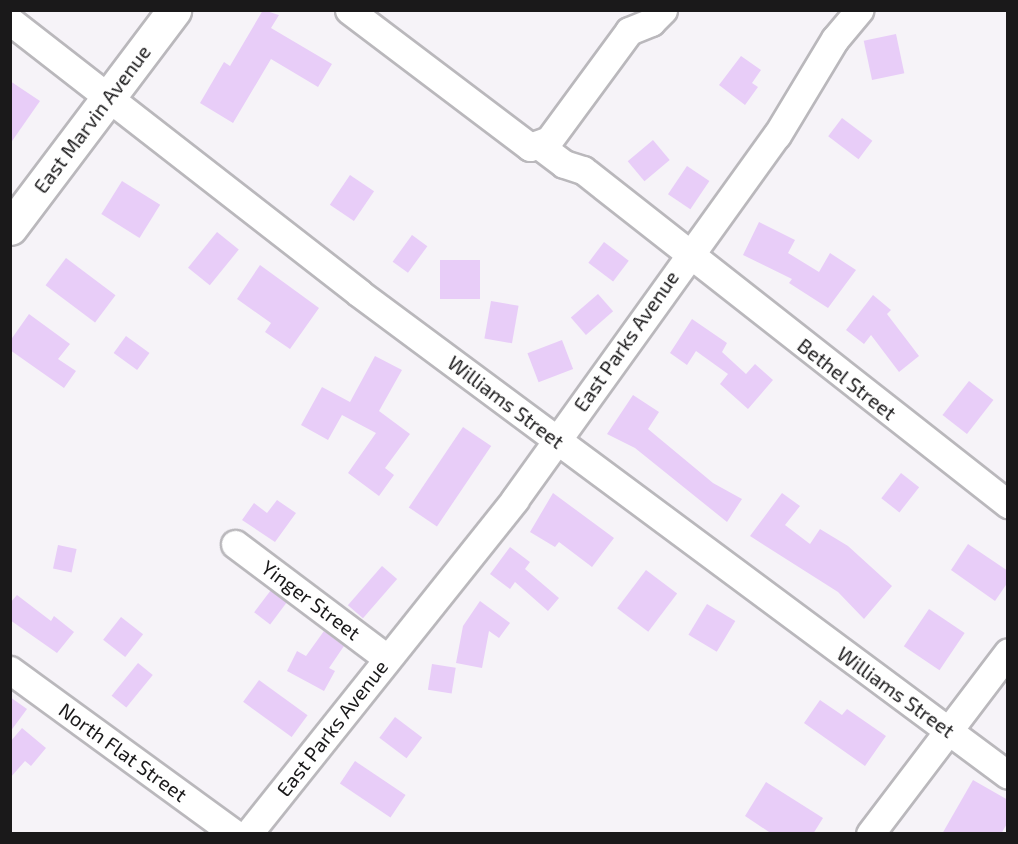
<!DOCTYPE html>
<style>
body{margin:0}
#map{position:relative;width:1018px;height:844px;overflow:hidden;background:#f6f3f8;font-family:"Exo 2",sans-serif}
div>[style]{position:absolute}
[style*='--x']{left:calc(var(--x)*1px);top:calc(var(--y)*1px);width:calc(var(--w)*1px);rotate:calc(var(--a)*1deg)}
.building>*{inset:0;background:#e8cdf8;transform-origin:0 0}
.roads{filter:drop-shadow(2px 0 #bab8bc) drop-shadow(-2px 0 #bab8bc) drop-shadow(0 2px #bab8bc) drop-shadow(0 -2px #bab8bc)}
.minor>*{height:27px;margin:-13.5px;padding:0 13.5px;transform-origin:13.5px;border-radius:13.5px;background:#fff}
.major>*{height:33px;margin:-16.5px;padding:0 16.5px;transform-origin:16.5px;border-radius:16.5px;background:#fff}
span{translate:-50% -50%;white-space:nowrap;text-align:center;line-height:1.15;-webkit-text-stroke:4.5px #fff;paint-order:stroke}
.street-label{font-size:20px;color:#1a191a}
.frame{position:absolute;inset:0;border:12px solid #1a191a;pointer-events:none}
</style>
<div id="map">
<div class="building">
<div style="clip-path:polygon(263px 10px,279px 15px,271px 28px,332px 64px,318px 87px,271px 59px,233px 123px,200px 103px,224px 62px,230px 66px)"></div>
<div style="left:896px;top:34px;width:40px;height:33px;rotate:78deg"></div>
<div style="clip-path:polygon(741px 56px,761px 70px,752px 83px,758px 87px,745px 105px,719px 85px)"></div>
<div style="clip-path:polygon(10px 81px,40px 101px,10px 144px)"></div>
<div style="left:842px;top:118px;width:38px;height:23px;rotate:37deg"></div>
<div style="left:653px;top:140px;width:26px;height:33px;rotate:50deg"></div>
<div style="left:687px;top:166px;width:27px;height:34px;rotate:34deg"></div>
<div style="left:350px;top:175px;width:29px;height:36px;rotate:34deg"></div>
<div style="left:122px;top:181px;width:45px;height:39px;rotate:32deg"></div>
<div style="clip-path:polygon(759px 222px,795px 240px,788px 253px,819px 272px,830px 253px,856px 270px,828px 308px,789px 283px,792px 279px,743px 255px)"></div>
<div style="left:217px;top:232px;width:28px;height:46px;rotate:39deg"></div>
<div style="left:412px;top:235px;width:19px;height:33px;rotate:36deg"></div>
<div style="left:604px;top:242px;width:31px;height:26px;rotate:37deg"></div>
<div style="left:66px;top:258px;width:62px;height:34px;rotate:37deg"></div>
<div style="left:440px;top:260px;width:40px;height:39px"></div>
<div style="clip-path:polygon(260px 265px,319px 308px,290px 349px,265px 332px,271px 323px,237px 299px)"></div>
<div style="left:598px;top:294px;width:23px;height:36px;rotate:49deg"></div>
<div style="clip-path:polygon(873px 295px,891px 310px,887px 314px,919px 356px,899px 372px,871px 335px,864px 344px,846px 330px)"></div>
<div style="left:491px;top:301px;width:28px;height:38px;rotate:10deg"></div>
<div style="clip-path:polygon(29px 314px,70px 344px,58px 359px,76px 371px,64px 388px,10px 350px,10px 341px)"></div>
<div style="clip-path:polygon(692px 319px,727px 343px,722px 352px,746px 374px,755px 364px,773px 380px,748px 409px,720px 384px,728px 374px,696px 351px,687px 365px,670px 353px)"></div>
<div style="left:126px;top:336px;width:29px;height:21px;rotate:36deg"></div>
<div style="left:562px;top:340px;width:31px;height:37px;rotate:69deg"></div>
<div style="clip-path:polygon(375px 356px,402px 370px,379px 411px,410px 434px,385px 468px,394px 475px,379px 496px,348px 473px,376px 433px,342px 415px,328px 440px,301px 425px,322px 387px,350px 402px)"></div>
<div style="left:969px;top:381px;width:31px;height:43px;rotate:38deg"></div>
<div style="clip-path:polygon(633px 395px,659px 412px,648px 429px,713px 483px,742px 499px,727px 522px,635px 448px,607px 434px)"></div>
<div style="left:463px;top:427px;width:34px;height:97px;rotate:34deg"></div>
<div style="left:901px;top:473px;width:23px;height:32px;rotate:38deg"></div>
<div style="clip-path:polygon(553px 493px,614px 538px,592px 567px,559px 542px,555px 547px,530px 532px)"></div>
<div style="clip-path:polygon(782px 493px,800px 506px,785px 525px,810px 544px,820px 529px,848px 546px,892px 586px,864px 619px,838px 592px,750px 536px)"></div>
<div style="clip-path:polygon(277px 500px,296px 513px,275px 542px,242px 520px,254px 503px,267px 513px)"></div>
<div style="clip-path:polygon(968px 544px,1008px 571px,1008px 582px,995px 601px,951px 570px)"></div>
<div style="left:58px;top:545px;width:19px;height:24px;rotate:12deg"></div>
<div style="clip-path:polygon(510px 547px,530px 562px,525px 569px,559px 598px,548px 611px,515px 582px,510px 589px,490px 574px)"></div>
<div style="left:382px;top:566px;width:20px;height:52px;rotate:41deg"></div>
<div style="left:646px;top:570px;width:39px;height:48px;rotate:37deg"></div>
<div style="left:271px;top:590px;width:20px;height:28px;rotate:37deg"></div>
<div style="clip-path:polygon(17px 595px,51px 621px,54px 616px,74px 632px,57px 653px,10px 620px,10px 603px)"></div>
<div style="clip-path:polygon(480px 601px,510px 623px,499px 638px,489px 631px,482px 668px,456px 663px,463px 626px)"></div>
<div style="left:707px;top:604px;width:33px;height:36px;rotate:31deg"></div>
<div style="left:929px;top:609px;width:43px;height:45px;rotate:34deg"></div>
<div style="left:121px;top:617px;width:28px;height:29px;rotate:38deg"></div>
<div style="clip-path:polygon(324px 631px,344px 646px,329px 668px,335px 671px,324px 691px,287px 671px,297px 651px,306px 656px)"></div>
<div style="left:138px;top:663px;width:19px;height:42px;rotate:39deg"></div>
<div style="left:432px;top:664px;width:24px;height:26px;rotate:9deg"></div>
<div style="left:259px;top:680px;width:60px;height:27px;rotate:36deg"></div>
<div style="clip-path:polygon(10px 697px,27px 709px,10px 732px)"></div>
<div style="clip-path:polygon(820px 700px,842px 715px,847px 709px,886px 736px,865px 766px,804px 723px)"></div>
<div style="left:395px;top:717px;width:34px;height:26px;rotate:37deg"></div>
<div style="clip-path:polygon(22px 728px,46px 748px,31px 766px,25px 761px,10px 778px,10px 742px)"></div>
<div style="left:355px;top:761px;width:61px;height:27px;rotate:34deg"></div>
<div style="clip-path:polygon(973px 780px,1008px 800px,1008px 822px,1001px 834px,942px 834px)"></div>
<div style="clip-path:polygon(766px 782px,823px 818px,813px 834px,772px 834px,745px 816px)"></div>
</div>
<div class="roads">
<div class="minor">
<div style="--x:349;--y:10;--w:227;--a:37.1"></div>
<div style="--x:530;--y:147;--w:20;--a:-20"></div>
<div style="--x:549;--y:140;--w:135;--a:-53.7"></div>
<div style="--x:629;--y:31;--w:24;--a:-22"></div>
<div style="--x:651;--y:22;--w:17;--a:-45"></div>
<div style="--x:10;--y:21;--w:442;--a:37.9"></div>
<div style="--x:359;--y:293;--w:808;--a:36.6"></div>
<div style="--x:540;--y:146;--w:30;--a:37"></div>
<div style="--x:564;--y:164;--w:20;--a:18"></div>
<div style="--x:583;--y:170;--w:541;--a:38.16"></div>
<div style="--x:235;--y:544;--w:190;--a:36.9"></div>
<div style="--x:10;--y:670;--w:278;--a:36.1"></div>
<div style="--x:248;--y:834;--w:428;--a:-51.4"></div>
<div style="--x:515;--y:499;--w:448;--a:-54.3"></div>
<div style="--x:777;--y:135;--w:112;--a:-58.9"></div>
<div style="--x:835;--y:39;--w:38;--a:-50"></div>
<div style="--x:870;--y:834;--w:228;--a:-52.8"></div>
</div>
<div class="major">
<div style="--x:10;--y:228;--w:273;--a:-53"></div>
</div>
</div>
<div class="street-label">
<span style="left:92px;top:119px;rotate:-53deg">East Marvin Avenue</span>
<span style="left:626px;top:341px;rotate:-55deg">East Parks Avenue</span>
<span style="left:847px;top:379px;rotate:38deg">Bethel Street</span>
<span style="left:506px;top:402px;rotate:37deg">Williams Street</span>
<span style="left:311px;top:600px;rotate:37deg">Yinger Street</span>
<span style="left:896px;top:692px;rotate:36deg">Williams Street</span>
<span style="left:332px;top:728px;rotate:-52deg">East Parks Avenue</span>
<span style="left:123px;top:752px;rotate:36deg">North Flat Street</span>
</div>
<div class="frame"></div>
</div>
